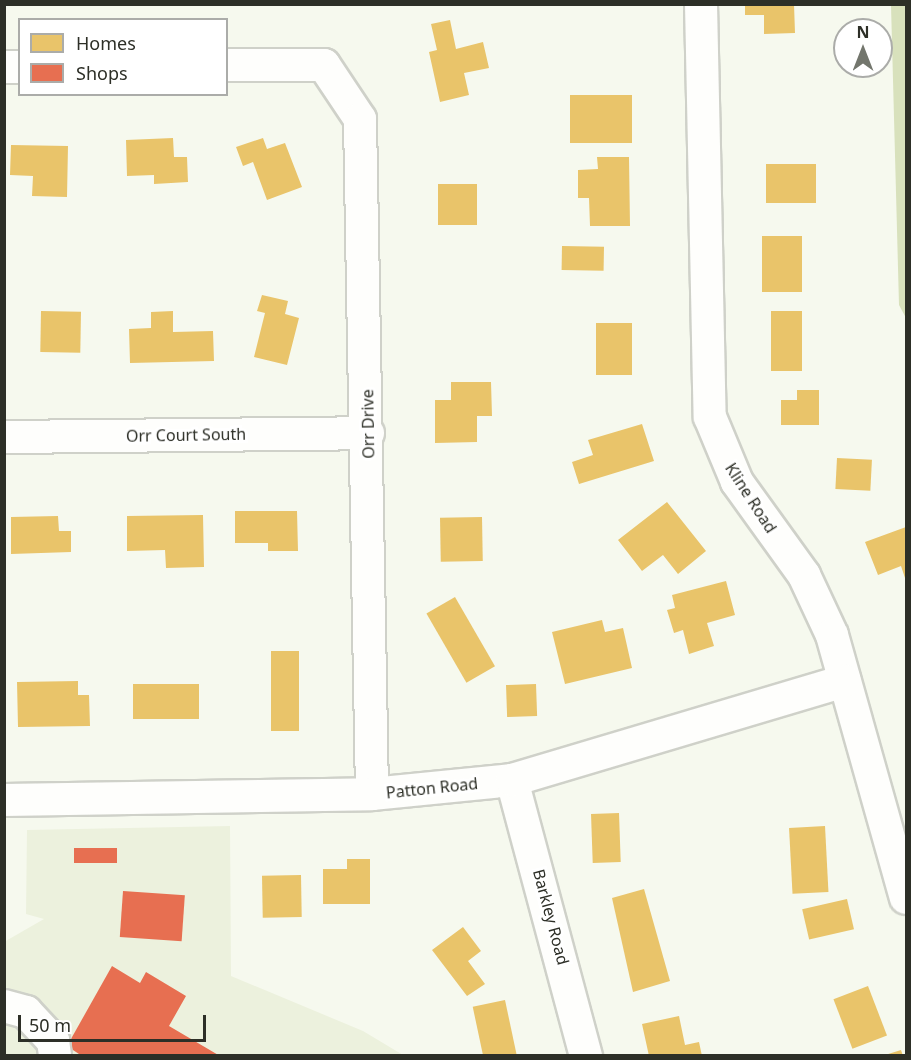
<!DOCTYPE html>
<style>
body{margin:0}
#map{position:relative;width:911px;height:1060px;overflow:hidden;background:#f6f9ee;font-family:"Noto Sans",sans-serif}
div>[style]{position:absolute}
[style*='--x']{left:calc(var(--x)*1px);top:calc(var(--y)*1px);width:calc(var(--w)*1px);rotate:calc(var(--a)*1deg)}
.built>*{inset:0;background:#ecf1dd}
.forest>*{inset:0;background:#d8e1bc}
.homes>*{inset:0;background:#e9c46a;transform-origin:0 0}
.shops>*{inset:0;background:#e76f51;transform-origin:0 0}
.roads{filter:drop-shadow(2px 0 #cfd1c9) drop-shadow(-2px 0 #cfd1c9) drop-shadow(0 2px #cfd1c9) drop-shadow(0 -2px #cfd1c9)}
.minor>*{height:32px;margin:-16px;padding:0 16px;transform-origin:16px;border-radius:16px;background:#fefefc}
span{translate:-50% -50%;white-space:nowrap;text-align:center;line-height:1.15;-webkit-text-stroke:6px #fff;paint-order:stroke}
.street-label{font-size:16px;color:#2d2f27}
.frame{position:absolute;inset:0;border:6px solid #2d2f27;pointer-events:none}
.legend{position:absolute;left:18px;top:18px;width:210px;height:78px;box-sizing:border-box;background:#fff;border:2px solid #abaca9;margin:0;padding:8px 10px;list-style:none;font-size:18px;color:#2d2f27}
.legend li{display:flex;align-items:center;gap:12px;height:30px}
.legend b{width:30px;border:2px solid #abaca9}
.north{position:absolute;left:833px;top:18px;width:60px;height:60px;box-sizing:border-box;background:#fff;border:2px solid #abaca9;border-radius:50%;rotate:0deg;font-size:16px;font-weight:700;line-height:24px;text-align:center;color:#2d2f27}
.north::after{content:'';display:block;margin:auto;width:21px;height:27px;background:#73766d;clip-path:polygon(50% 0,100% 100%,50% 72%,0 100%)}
.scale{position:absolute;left:18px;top:1015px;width:188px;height:27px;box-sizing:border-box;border:3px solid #2d2f27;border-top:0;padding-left:8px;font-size:18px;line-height:21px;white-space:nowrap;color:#2d2f27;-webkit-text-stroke:4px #fff;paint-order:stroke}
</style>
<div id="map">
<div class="built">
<div style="clip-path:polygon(230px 826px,231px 976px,363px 1031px,403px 1055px,5px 1055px,4px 942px,44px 919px,26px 914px,27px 830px)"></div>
</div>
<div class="forest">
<div style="clip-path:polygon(891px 5px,906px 5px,906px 318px,899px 305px)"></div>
</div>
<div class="homes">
<div style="clip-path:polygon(745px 4px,794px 4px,795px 33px,764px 34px,764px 15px,745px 15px)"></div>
<div style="clip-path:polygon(450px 20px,456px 49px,483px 42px,489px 68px,464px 73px,469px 95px,440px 102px,429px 52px,437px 50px,431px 24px)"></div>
<div style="left:570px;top:95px;width:62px;height:48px"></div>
<div style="clip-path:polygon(173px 138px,174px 157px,187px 157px,188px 182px,154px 184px,154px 175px,127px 176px,126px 140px)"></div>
<div style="clip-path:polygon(263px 138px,267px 149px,285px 143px,302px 187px,267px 200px,253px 162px,243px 166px,236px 147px)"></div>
<div style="clip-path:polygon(11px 145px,68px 146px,67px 197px,32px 196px,33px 176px,10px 175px)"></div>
<div style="clip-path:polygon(597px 157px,629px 157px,630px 226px,590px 226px,589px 198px,578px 198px,578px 170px,598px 169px)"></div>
<div style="left:766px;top:164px;width:50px;height:39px"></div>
<div style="left:438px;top:184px;width:39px;height:41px"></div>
<div style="left:762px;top:236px;width:40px;height:56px"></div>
<div style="left:562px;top:246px;width:42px;height:24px;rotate:1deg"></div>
<div style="clip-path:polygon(262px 295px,288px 301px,285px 314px,299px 318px,287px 365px,254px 357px,265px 313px,257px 311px)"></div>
<div style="left:41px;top:311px;width:40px;height:41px;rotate:1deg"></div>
<div style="clip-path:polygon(173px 311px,173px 332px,213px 331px,214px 361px,130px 363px,129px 329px,151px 328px,151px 312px)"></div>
<div style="left:771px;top:311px;width:31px;height:60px"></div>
<div style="left:596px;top:323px;width:36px;height:52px"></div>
<div style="clip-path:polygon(451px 382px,491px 382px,492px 416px,477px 416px,477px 442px,435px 443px,435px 400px,451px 400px)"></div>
<div style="clip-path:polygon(797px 390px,819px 390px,819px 425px,781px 425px,781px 400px,797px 400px)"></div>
<div style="clip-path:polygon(642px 424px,654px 461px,579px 484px,572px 462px,593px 455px,588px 440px)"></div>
<div style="left:837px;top:458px;width:35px;height:31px;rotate:3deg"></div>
<div style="clip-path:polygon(667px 502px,706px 551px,678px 574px,663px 555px,642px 571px,618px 540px)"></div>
<div style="clip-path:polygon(235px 511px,297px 511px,298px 551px,268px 551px,268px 543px,235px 543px)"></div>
<div style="clip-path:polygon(203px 515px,204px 567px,166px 568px,165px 550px,127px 551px,127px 516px)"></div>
<div style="clip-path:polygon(58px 516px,59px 531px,71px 531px,71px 552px,11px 554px,11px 517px)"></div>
<div style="left:482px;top:517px;width:44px;height:42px;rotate:89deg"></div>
<div style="clip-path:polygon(906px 527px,906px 581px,901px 566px,878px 575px,865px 542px)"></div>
<div style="clip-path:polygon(726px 581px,735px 615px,707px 623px,714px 646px,689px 654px,683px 630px,674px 633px,667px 610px,675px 608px,672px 595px)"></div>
<div style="left:455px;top:597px;width:80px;height:33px;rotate:60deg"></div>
<div style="clip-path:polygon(602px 620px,605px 632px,623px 628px,632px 668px,565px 684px,552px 632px)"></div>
<div style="left:271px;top:651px;width:28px;height:80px"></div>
<div style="clip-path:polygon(78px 681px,78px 695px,89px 695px,90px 726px,18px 727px,17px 682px)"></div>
<div style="left:133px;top:684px;width:66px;height:35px"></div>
<div style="left:536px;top:684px;width:32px;height:30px;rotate:88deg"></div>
<div style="left:619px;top:813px;width:49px;height:28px;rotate:88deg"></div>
<div style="left:825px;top:826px;width:66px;height:36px;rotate:87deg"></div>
<div style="clip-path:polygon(347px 859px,370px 859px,370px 904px,323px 904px,323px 869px,347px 869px)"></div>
<div style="left:301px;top:875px;width:42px;height:39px;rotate:89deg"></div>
<div style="clip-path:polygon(644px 889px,670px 981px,633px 992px,612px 898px)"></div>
<div style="left:847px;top:899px;width:31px;height:46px;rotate:77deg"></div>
<div style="clip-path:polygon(463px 927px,481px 951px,468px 961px,485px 984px,467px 996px,432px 950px)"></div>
<div style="left:868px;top:986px;width:53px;height:37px;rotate:69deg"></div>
<div style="left:505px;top:1000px;width:57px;height:33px;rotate:78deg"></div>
<div style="clip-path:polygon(679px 1016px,685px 1045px,699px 1042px,702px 1056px,649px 1056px,642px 1024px)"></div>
<div style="clip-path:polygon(901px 1050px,903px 1056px,885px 1056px,885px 1055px)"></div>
</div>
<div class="shops">
<div style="left:74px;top:848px;width:43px;height:15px"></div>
<div style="left:123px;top:891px;width:62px;height:46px;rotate:4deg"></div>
<div style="clip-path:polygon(112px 966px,140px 983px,146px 972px,186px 996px,169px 1026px,220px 1056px,82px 1056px,67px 1046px)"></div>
</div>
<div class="roads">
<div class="minor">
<div style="--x:701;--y:4;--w:413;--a:88.8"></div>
<div style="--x:710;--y:417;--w:70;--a:67.4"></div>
<div style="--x:737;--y:482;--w:115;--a:54.2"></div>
<div style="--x:804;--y:575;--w:66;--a:65"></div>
<div style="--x:832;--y:635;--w:273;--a:74.3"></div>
<div style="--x:226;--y:65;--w:98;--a:0"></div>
<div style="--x:324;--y:65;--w:65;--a:56.3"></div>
<div style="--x:360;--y:119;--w:675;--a:88.98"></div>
<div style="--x:4;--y:67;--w:16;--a:0"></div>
<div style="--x:4;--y:437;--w:364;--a:-0.6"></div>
<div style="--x:512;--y:780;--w:286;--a:75"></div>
<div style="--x:4;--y:800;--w:368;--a:-0.9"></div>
<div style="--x:372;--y:794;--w:141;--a:-5.7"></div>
<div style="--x:512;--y:780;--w:347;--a:-16.6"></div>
<div style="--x:4;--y:1006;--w:23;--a:15"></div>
<div style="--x:26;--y:1012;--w:40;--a:47"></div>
<div style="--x:53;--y:1041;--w:15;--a:82"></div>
</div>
</div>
<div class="street-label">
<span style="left:368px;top:424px;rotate:-91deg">Orr Drive</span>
<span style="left:186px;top:435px;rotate:-1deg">Orr Court South</span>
<span style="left:751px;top:498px;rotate:57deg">Kline Road</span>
<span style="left:432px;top:788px;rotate:-6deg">Patton Road</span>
<span style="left:551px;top:917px;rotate:75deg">Barkley Road</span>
</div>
<div class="frame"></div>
<ul class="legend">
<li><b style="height:16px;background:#e9c46a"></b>Homes</li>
<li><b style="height:16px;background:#e76f51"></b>Shops</li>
</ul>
<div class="north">N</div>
<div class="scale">50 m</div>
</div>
